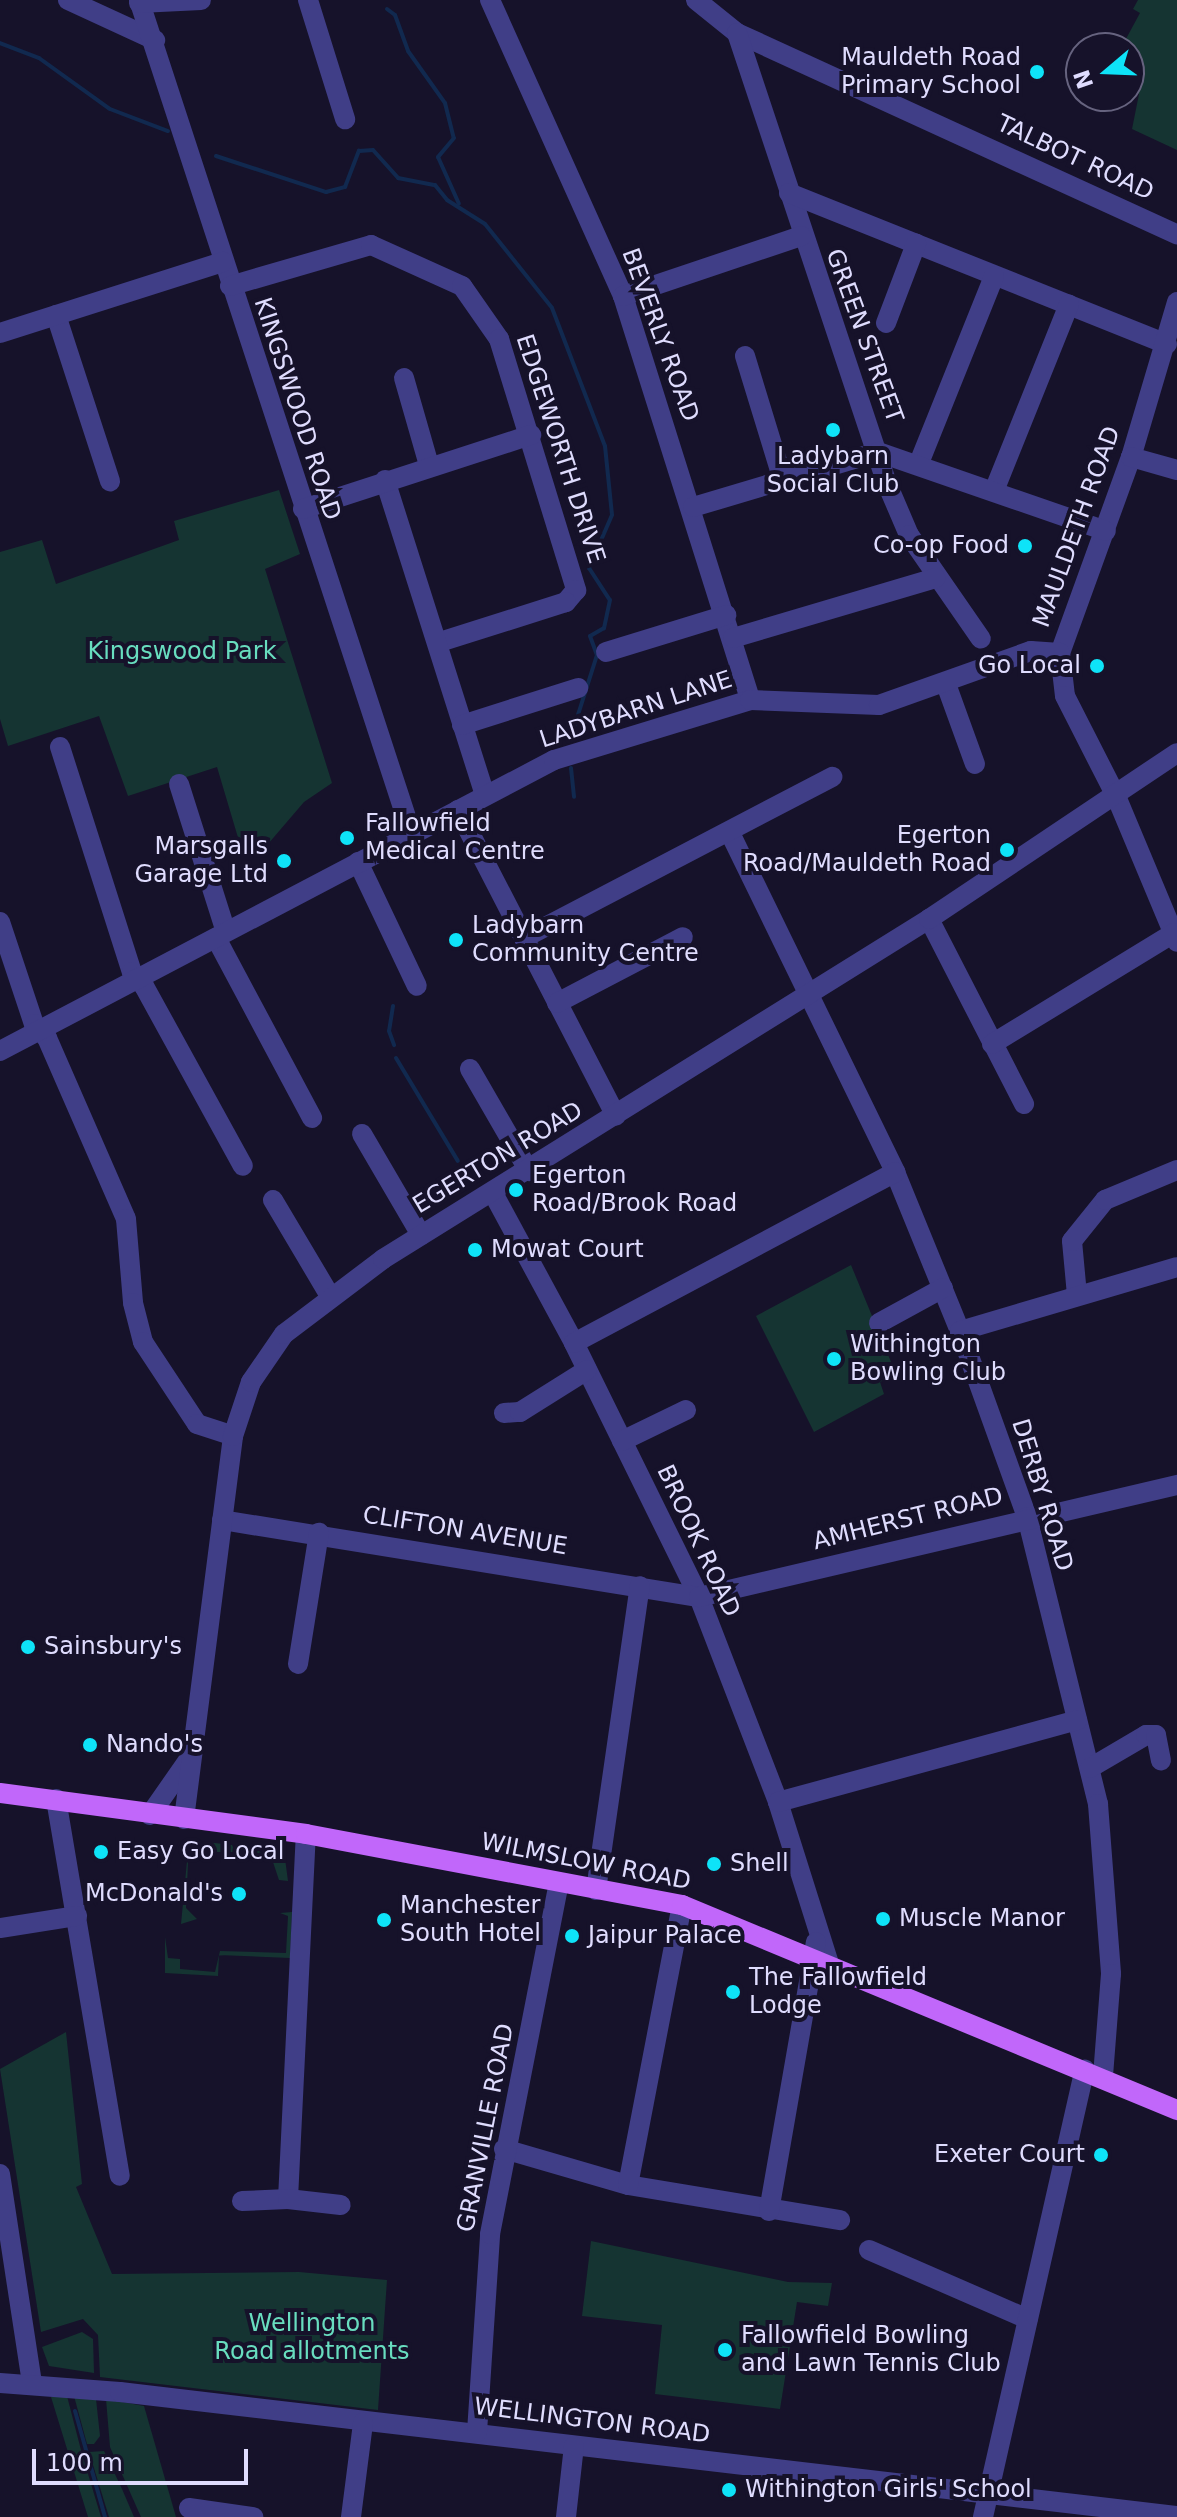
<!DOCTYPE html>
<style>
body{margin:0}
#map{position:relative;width:1177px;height:2517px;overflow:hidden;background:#16122a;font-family:"DejaVu Sans",sans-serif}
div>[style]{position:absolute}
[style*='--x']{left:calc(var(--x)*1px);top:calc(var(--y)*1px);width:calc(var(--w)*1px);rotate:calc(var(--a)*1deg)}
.green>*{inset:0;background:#153432}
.stream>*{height:4px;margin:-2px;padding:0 2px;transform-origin:2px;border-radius:2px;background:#11294f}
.minor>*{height:20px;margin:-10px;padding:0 10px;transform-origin:10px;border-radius:10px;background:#403e87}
.major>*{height:20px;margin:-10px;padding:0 10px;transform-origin:10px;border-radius:10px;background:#c167fa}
.dots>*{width:22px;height:22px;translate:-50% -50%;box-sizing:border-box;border:4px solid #16122a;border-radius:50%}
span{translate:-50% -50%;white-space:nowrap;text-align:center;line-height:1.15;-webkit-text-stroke:8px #16122a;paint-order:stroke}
.poi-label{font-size:24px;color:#dfdcfe}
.right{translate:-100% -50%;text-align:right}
.left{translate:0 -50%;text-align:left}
.street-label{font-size:24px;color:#dfdcfe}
.park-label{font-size:24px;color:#68ddbf}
.north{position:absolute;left:1065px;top:32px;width:80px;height:80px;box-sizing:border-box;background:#16122a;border:2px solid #66637f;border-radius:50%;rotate:251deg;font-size:22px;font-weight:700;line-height:32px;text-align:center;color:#dfdcfe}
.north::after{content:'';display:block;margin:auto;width:28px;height:36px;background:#0ee3f8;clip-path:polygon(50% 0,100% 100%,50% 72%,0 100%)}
.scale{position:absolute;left:32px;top:2449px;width:216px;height:36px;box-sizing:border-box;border:4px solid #dfdcfe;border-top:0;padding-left:10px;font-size:24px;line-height:28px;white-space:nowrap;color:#dfdcfe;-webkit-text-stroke:6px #16122a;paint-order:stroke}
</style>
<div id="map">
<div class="green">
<div style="clip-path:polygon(1138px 0,1177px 0,1177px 150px,1132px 129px,1139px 94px,1129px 84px,1129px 48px,1121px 48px,1140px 13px,1133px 9px)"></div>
<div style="clip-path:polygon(279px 490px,300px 554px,265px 569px,332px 783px,304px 802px,268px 844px,242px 851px,217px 767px,128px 796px,99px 716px,8px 746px,0 719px,0 552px,42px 540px,56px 584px,179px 540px,174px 521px)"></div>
<div style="clip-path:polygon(851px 1265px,896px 1374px,880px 1382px,884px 1394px,814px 1432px,756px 1316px)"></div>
<div style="clip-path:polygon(189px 1840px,186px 1908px,197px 1919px,181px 1924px)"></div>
<div style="clip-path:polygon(206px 1842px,232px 1845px,235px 1852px,205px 1852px)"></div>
<div style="clip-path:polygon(250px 1847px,284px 1851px,288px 1881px,279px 1880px,271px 1856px,245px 1853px)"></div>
<div style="clip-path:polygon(292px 1912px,290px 1958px,219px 1955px,218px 1976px,165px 1973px,165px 1937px,168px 1958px,180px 1959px,180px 1969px,215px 1972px,220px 1951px,286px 1953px,288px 1916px,280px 1913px)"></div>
<div style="clip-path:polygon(66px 2032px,82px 2184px,76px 2187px,112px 2274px,299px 2272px,387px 2280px,378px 2410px,100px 2377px,98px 2335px,83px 2319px,41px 2332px,0 2069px)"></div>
<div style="clip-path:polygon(591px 2241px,788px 2282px,832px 2283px,828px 2306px,797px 2302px,780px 2409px,655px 2394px,662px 2325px,582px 2316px)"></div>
<div style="clip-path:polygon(82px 2332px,93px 2339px,94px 2373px,49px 2366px,42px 2347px)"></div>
<div style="clip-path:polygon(67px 2396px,82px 2454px,101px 2517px,88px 2517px,51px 2397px)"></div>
<div style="clip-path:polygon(74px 2396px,96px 2399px,100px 2436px,94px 2444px,87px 2444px)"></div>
<div style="clip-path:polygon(106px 2399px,144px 2406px,176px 2517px,141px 2517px,110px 2447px)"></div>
<div style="clip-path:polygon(104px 2451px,122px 2489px,134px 2517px,109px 2517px,89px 2452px)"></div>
</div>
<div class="stream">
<div style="--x:387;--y:9;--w:10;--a:37"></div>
<div style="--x:395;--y:15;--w:38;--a:70"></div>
<div style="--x:408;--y:51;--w:64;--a:54.6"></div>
<div style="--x:445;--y:103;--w:36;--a:76"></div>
<div style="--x:454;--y:138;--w:25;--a:130"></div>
<div style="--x:438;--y:157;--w:51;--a:65.9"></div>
<div style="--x:0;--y:43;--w:42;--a:21"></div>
<div style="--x:39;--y:58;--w:87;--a:35.7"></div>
<div style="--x:110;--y:109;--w:62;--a:20.8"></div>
<div style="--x:216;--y:156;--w:116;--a:18.1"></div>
<div style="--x:326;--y:192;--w:20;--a:-15"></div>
<div style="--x:345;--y:187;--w:39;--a:-69"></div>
<div style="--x:359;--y:151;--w:14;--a:-4"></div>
<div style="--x:373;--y:150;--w:38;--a:48"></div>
<div style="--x:398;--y:178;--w:38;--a:11"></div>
<div style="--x:435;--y:185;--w:19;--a:51"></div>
<div style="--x:447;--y:200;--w:45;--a:32.3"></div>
<div style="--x:485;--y:224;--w:107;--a:51.4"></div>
<div style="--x:552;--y:308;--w:148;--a:69"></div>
<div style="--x:605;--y:446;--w:69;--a:84.2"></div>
<div style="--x:612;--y:515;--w:58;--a:113.5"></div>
<div style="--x:589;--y:568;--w:38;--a:57"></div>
<div style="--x:610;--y:600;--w:29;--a:102"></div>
<div style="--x:604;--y:628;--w:16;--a:150"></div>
<div style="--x:590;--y:636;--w:20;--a:70"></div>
<div style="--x:597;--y:655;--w:86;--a:107.6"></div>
<div style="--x:571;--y:768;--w:29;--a:84"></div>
<div style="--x:393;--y:1006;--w:25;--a:99"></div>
<div style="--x:389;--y:1031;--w:15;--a:70"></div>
<div style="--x:396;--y:1058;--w:120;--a:59"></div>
<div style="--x:75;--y:2411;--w:110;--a:74.2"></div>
</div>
<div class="minor">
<div style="--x:68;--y:0;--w:96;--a:24.7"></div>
<div style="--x:139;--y:0;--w:875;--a:71.9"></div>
<div style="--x:308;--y:0;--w:125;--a:72.7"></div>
<div style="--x:490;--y:0;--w:325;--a:65.8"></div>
<div style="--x:623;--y:296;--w:423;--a:72.5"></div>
<div style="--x:696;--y:0;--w:53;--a:38.8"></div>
<div style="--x:737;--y:33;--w:484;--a:24.6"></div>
<div style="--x:139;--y:3;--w:62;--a:-2.8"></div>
<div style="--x:737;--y:33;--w:470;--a:71.6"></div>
<div style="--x:885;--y:479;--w:61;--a:66.8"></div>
<div style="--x:909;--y:535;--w:126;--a:55.3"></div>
<div style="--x:789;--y:193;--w:407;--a:21.8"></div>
<div style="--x:230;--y:286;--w:147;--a:-16.2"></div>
<div style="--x:371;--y:245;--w:100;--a:24.3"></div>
<div style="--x:462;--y:286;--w:65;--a:55.1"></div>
<div style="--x:499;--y:339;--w:263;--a:72.9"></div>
<div style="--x:576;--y:590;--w:16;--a:130"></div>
<div style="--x:566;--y:602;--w:135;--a:162.4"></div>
<div style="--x:623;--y:296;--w:188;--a:-18.6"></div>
<div style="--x:1177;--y:302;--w:162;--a:106.5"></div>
<div style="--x:1131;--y:457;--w:208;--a:109.9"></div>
<div style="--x:1060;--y:653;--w:43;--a:83.4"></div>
<div style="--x:1065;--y:696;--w:112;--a:63"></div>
<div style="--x:1116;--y:796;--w:158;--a:67.3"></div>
<div style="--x:56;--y:315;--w:175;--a:72"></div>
<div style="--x:886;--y:323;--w:85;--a:-69.2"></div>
<div style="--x:0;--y:333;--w:234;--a:-17.7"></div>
<div style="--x:745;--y:356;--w:130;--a:73"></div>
<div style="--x:404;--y:378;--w:91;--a:74"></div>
<div style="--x:1131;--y:457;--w:48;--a:15.8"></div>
<div style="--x:919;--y:463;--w:201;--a:-68.1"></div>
<div style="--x:385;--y:480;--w:331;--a:72.4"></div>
<div style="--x:994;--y:491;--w:201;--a:-68.1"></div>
<div style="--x:693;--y:507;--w:193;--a:-16.6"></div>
<div style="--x:878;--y:452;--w:241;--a:19.1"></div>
<div style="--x:303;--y:509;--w:240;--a:-18"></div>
<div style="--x:733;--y:638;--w:211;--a:-16.5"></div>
<div style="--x:606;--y:652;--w:126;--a:-17.1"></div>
<div style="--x:946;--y:684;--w:85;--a:70.1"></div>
<div style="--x:462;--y:725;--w:122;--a:-17.7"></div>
<div style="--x:60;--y:747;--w:236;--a:72.3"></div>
<div style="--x:132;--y:972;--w:18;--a:49"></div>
<div style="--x:144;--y:986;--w:205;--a:61.2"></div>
<div style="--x:179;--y:784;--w:155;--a:72.4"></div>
<div style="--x:458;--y:810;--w:344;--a:62.7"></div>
<div style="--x:730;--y:833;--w:377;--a:64"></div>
<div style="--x:895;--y:1172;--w:172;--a:67.8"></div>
<div style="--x:960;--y:1331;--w:198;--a:70.2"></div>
<div style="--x:1027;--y:1517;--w:296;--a:76.1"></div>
<div style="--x:1098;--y:1804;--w:170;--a:85.6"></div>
<div style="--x:1111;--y:1974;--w:102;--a:94.5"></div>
<div style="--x:358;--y:862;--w:137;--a:64.6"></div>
<div style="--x:929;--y:919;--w:208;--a:62.8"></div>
<div style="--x:0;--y:922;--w:108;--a:71.6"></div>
<div style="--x:34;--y:1024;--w:19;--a:47"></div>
<div style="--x:47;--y:1038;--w:197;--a:66.4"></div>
<div style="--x:126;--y:1219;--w:84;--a:85.2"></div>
<div style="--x:133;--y:1303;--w:40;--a:75.6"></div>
<div style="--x:143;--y:1342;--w:98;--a:56.6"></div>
<div style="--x:197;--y:1424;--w:38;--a:18"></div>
<div style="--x:216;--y:938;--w:204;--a:61.9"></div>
<div style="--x:524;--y:938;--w:348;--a:-27.6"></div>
<div style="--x:557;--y:1003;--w:142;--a:-27.6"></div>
<div style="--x:992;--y:1044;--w:213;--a:-31.4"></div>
<div style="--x:0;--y:1051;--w:626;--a:-27.71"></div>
<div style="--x:554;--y:760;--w:205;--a:-17"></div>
<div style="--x:750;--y:700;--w:129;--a:2.2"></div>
<div style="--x:879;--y:705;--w:161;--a:-19.6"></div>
<div style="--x:1031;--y:651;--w:29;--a:4"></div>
<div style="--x:470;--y:1069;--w:118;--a:60"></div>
<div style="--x:362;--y:1134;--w:117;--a:59.7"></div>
<div style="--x:493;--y:1193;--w:170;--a:61.6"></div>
<div style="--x:574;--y:1343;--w:283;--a:63.8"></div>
<div style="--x:699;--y:1597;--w:220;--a:68.9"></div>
<div style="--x:778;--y:1802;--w:167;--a:72.5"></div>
<div style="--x:273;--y:1200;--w:112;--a:59.3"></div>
<div style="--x:1077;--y:1295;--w:54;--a:-95.3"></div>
<div style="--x:1072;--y:1241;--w:53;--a:-51.2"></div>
<div style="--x:1105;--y:1200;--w:78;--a:-22.6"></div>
<div style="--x:879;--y:1323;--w:73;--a:-28.7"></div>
<div style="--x:960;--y:1331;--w:226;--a:-16.4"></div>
<div style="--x:574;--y:1343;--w:364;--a:-28"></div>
<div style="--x:504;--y:1413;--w:16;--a:-4"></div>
<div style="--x:520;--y:1412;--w:79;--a:-32.1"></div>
<div style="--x:622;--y:1441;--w:71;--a:-25.8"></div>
<div style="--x:222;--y:1520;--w:483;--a:9.2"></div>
<div style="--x:699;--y:1597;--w:491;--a:-13.2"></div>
<div style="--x:298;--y:1664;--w:133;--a:-80.9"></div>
<div style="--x:1090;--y:1768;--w:65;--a:-30.5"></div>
<div style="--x:1146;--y:1735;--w:10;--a:0"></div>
<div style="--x:1156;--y:1735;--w:26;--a:79"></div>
<div style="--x:56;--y:1799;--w:382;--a:80.4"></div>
<div style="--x:778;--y:1802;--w:310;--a:-15.3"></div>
<div style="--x:150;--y:1815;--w:68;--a:-55.1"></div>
<div style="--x:184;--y:1819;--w:386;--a:-82.7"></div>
<div style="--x:233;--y:1436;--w:57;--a:-71.6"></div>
<div style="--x:251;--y:1382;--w:58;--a:-55.5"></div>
<div style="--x:284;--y:1334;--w:124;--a:-37.1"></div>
<div style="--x:383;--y:1259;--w:643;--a:-31.91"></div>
<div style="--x:929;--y:919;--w:298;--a:-33.8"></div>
<div style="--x:596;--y:1890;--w:307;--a:-81.8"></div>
<div style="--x:0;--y:1928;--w:78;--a:-8.9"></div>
<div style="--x:504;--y:2149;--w:129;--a:16.2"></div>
<div style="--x:628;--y:2185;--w:215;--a:9.4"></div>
<div style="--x:0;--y:2174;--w:210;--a:81.3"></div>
<div style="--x:628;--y:2185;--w:285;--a:-79.1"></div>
<div style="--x:288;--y:2199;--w:365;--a:-87.2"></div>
<div style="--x:242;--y:2201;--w:46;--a:-2.5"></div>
<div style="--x:288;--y:2199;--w:53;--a:6.5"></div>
<div style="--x:769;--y:2211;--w:273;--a:-80.1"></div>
<div style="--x:869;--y:2250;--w:173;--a:23.5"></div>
<div style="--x:0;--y:2383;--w:120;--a:4.3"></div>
<div style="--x:120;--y:2392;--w:1064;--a:6.69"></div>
<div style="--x:477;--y:2432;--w:198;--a:-86.2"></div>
<div style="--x:490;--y:2234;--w:358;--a:-78.9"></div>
<div style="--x:189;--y:2508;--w:65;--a:8"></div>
<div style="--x:351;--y:2517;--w:95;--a:-82.7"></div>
<div style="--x:566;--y:2517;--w:71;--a:-83.6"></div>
<div style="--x:983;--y:2517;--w:459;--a:-77.2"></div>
</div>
<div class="major">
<div style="--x:0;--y:1793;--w:309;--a:7.6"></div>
<div style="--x:306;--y:1834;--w:383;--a:10.7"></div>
<div style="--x:682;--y:1905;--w:536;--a:22.5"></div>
</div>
<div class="dots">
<div style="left:1037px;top:72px;background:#0ee3f8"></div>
<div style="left:833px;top:430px;background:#0ee3f8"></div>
<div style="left:1025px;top:546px;background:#0ee3f8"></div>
<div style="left:1097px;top:666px;background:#0ee3f8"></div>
<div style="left:347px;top:838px;background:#0ee3f8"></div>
<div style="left:1007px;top:850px;background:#0ee3f8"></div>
<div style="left:284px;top:861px;background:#0ee3f8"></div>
<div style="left:456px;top:940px;background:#0ee3f8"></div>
<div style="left:516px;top:1190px;background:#0ee3f8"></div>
<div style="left:475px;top:1250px;background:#0ee3f8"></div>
<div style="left:834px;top:1359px;background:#0ee3f8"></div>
<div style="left:28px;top:1647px;background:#0ee3f8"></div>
<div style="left:90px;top:1745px;background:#0ee3f8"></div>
<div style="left:101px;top:1852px;background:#0ee3f8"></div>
<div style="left:714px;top:1864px;background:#0ee3f8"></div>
<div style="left:239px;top:1894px;background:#0ee3f8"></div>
<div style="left:883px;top:1919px;background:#0ee3f8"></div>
<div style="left:384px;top:1920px;background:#0ee3f8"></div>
<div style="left:572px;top:1936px;background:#0ee3f8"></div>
<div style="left:733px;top:1992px;background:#0ee3f8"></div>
<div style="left:1101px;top:2155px;background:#0ee3f8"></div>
<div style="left:725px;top:2350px;background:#0ee3f8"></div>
<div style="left:729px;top:2490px;background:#0ee3f8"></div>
</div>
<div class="poi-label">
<span class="right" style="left:1021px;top:72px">Mauldeth Road<br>Primary School</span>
<span style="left:833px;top:471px">Ladybarn<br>Social Club</span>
<span class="right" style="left:1009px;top:546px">Co-op Food</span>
<span class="right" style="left:1081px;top:666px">Go Local</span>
<span class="left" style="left:365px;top:838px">Fallowfield<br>Medical Centre</span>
<span class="right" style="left:991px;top:850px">Egerton<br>Road/Mauldeth Road</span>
<span class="right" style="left:268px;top:861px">Marsgalls<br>Garage Ltd</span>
<span class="left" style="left:472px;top:940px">Ladybarn<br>Community Centre</span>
<span class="left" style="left:532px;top:1190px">Egerton<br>Road/Brook Road</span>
<span class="left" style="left:491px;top:1250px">Mowat Court</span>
<span class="left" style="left:850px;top:1359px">Withington<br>Bowling Club</span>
<span class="left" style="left:44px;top:1647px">Sainsbury's</span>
<span class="left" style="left:106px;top:1745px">Nando's</span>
<span class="left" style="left:117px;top:1852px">Easy Go Local</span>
<span class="left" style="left:730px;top:1864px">Shell</span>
<span class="right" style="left:223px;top:1894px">McDonald's</span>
<span class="left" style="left:400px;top:1920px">Manchester<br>South Hotel</span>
<span class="left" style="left:899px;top:1919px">Muscle Manor</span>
<span class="left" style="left:588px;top:1936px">Jaipur Palace</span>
<span class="left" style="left:749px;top:1992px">The Fallowfield<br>Lodge</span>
<span class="right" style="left:1085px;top:2155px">Exeter Court</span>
<span class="left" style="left:741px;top:2350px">Fallowfield Bowling<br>and Lawn Tennis Club</span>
<span class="left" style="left:745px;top:2490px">Withington Girls' School</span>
</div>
<div class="street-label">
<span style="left:1075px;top:158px;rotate:25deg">TALBOT ROAD</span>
<span style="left:660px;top:335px;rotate:70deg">BEVERLY ROAD</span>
<span style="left:864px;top:336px;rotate:70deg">GREEN STREET</span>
<span style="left:297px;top:409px;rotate:72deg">KINGSWOOD ROAD</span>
<span style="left:560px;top:449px;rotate:72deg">EDGEWORTH DRIVE</span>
<span style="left:1077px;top:527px;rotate:-70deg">MAULDETH ROAD</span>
<span style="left:636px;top:710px;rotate:-18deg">LADYBARN LANE</span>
<span style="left:498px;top:1158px;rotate:-31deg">EGERTON ROAD</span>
<span style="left:1042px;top:1495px;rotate:73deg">DERBY ROAD</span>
<span style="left:908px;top:1519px;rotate:-14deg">AMHERST ROAD</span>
<span style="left:465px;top:1531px;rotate:9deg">CLIFTON AVENUE</span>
<span style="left:698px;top:1541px;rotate:65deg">BROOK ROAD</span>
<span style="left:586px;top:1862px;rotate:11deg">WILMSLOW ROAD</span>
<span style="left:486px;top:2128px;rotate:-79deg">GRANVILLE ROAD</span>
<span style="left:592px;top:2421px;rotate:7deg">WELLINGTON ROAD</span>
</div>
<div class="park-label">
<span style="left:182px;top:652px">Kingswood Park</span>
<span style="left:312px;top:2338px">Wellington<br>Road allotments</span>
</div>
<div class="north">N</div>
<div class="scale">100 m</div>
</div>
